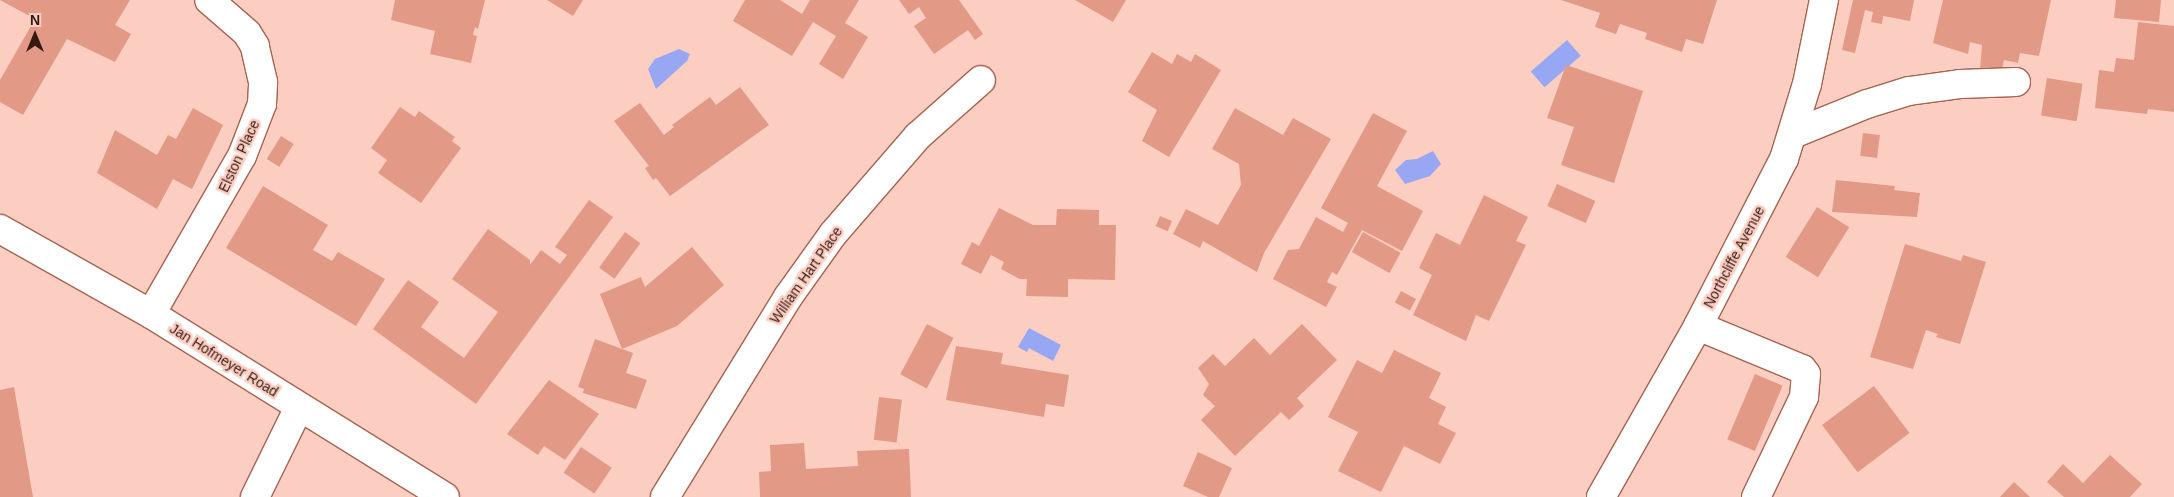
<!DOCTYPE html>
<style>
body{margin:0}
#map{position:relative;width:2174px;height:497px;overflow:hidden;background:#fccec2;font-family:Arial,sans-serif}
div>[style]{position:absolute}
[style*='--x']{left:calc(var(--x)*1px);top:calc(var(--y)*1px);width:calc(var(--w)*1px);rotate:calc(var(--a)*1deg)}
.water>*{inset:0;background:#98a7f3;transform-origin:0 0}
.building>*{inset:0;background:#e29986;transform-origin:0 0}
.roads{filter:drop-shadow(1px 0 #a66351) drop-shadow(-1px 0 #a66351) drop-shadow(0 1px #a66351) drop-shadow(0 -1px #a66351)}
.minor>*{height:28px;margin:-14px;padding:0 14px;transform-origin:14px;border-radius:14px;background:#fff}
.tertiary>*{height:28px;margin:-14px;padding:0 14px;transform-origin:14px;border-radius:14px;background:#fff}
span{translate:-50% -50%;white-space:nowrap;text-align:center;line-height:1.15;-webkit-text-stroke:5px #fccec2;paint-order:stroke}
.street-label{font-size:14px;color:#351a13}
.north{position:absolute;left:10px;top:10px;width:50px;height:50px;-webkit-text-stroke:4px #fccec2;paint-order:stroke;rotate:0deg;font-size:14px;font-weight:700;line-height:20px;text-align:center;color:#351a13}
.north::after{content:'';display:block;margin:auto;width:18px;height:22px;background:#351a13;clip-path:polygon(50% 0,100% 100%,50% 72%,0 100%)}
</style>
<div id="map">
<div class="water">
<div style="left:1567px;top:40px;width:21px;height:48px;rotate:49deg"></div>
<div style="clip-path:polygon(679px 49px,690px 54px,687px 61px,656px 89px,648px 69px,655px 59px)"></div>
<div style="clip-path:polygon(1433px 151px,1441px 164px,1430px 176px,1405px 184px,1395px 170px,1406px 160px,1417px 159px)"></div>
<div style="clip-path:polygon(1029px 328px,1061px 345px,1053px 361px,1029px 348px,1027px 352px,1018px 347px)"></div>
</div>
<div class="building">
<div style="clip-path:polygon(0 0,130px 0,115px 25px,131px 34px,115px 62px,67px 39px,23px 115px,0 102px,0 80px,35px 19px)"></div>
<div style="clip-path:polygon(395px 0,485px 0,478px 29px,475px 27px,473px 35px,477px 36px,471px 63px,430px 54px,435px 31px,391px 20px)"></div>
<div style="clip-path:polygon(547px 0,583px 0,573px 16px)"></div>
<div style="clip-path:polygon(745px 0,780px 0,802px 14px,810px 0,859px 0,845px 23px,868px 37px,843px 79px,819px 64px,836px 36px,813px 22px,792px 56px,733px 21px)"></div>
<div style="clip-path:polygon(899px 0,959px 0,983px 34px,975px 40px,968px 30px,934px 54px,914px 26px,926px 18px,919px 7px,909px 14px)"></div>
<div style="clip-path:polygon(1075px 0,1126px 0,1113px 22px)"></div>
<div style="clip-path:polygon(1561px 0,1717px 0,1703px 44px,1686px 39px,1682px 52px,1645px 39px,1647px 33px,1620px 24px,1616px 34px,1595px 27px,1600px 13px)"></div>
<div style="clip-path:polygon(1853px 0,1914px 0,1910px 21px,1883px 16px,1882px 24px,1871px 22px,1873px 12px,1865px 10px,1855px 53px,1842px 50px)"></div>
<div style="clip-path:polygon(1943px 0,2051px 0,2039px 56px,2020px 53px,2018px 63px,2004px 60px,2001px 74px,1980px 69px,1982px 45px,1970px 42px,1968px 54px,1933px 43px)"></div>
<div style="clip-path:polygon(2116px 0,2161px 0,2159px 22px,2114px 18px)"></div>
<div style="clip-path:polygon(2138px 22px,2174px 26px,2174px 112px,2148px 109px,2147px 114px,2095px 108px,2099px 70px,2114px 72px,2116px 58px,2134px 60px)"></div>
<div style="clip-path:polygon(1152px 52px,1172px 64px,1177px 54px,1191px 62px,1195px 54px,1221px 70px,1169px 157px,1142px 141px,1157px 110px,1128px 92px)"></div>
<div style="clip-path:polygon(1566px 65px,1643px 91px,1614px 183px,1561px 165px,1574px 127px,1547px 118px)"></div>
<div style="left:2047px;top:78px;width:36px;height:38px;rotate:9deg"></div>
<div style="clip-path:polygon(740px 87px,769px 125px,670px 196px,656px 178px,653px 180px,645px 168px,649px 166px,614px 121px,640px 103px,664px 135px,674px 127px,672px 125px,710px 97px,716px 105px)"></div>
<div style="clip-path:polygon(400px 107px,415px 117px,419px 111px,455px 137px,452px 141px,461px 148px,421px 203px,378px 173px,387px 160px,371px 148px)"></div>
<div style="clip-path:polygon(193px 108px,223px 125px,192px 189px,173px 179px,157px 209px,97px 173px,115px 130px,157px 155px,168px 135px,176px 139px)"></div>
<div style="clip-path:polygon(1235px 108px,1283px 135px,1293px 118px,1331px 139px,1264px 253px,1257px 272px,1203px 241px,1200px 248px,1173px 234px,1186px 209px,1218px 225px,1241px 185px,1239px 164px,1212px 149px)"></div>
<div style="clip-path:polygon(1373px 113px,1407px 131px,1377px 186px,1423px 211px,1402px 251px,1362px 230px,1337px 275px,1332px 272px,1327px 282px,1337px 287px,1326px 307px,1273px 279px,1288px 250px,1299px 249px,1316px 217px,1343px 232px,1348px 223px,1321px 208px)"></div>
<div style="left:1863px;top:133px;width:17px;height:23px;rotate:7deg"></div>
<div style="left:281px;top:136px;width:15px;height:27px;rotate:32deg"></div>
<div style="clip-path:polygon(1836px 180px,1895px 186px,1894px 190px,1920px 193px,1917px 217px,1832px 212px)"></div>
<div style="left:1557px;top:184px;width:42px;height:24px;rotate:24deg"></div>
<div style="clip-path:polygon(263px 186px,328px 225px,313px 250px,332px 261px,338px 252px,385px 279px,356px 326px,226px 248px)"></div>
<div style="clip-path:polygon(1484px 195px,1528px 217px,1516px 241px,1526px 245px,1489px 321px,1476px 315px,1466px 341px,1413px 315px,1432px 275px,1419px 268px,1436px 233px,1460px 245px)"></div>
<div style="clip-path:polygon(589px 200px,613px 217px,476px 404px,373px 329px,408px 280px,439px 302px,421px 327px,464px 358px,498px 312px,452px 279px,488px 229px,530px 260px,530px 265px,541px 250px,560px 264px,567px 255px,555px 247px)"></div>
<div style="left:1817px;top:207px;width:38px;height:59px;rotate:32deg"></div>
<div style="clip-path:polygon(999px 208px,1033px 225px,1056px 225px,1057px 209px,1099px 210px,1099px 225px,1116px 225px,1115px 280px,1068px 279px,1068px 297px,1026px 296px,1027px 279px,1020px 279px,1001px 269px,1004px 262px,991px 255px,981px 274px,961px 264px,972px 242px,979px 246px)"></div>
<div style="left:1160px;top:216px;width:13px;height:11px;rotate:23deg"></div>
<div style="left:625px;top:232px;width:19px;height:44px;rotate:36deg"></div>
<div style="left:1363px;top:232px;width:43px;height:23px;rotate:29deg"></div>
<div style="clip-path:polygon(1905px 244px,1961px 261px,1963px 255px,1986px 262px,1960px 344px,1936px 337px,1938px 334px,1926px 330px,1913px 369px,1870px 357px)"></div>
<div style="clip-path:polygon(692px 247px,724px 285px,677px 326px,622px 349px,600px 294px,641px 277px,645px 287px)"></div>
<div style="left:1401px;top:291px;width:17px;height:13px;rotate:28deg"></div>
<div style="left:927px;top:324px;width:30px;height:57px;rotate:28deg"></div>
<div style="clip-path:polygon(1302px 324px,1337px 360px,1297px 398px,1304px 406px,1289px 420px,1281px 412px,1235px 456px,1201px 420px,1215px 406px,1203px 395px,1209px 384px,1198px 368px,1213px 354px,1225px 366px,1254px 338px,1270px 355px)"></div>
<div style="clip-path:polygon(595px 339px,633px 353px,626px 373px,647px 380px,636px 409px,583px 393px,584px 389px,578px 387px)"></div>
<div style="clip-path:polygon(956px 346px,1003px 353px,1001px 364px,1069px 375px,1064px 407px,1046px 404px,1044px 417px,946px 400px)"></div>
<div style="clip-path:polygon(1394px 350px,1441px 373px,1429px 398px,1446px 407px,1438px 424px,1456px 433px,1440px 464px,1404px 446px,1381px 492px,1338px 471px,1358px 432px,1328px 417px,1357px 360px,1382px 373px)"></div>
<div style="left:1755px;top:374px;width:30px;height:71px;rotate:23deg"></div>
<div style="clip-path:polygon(549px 380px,599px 414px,565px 460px,544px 446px,538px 455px,507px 434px)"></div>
<div style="left:1874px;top:386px;width:59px;height:65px;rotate:53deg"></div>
<div style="clip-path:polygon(14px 387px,33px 497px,0 497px,0 390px)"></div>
<div style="left:879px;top:397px;width:23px;height:43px;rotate:7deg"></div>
<div style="clip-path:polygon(804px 443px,806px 469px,858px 466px,857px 451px,909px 449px,911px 497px,760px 497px,759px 472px,771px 471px,770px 445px)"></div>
<div style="left:581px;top:447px;width:37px;height:31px;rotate:34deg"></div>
<div style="clip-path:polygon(1198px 452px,1232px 468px,1219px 497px,1208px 497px,1183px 486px)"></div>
<div style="clip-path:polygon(2110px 455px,2142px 484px,2130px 497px,2064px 497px,2047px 482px,2063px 464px,2083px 483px)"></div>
<div style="clip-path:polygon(2014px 482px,2030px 497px,2000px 497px)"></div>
</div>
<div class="roads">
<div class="minor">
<div style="--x:1793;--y:134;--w:80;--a:-22.1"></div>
<div style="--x:1867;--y:104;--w:44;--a:-17.2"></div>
<div style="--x:1909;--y:91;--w:51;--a:-7.8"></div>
<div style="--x:1960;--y:84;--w:56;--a:-2"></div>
<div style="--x:151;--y:314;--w:182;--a:-60.1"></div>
<div style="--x:242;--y:156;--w:56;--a:-69"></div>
<div style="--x:262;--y:104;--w:22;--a:-87"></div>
<div style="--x:263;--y:82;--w:37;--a:-103"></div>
<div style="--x:255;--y:46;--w:15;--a:-122"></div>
<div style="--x:247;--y:33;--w:50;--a:-139"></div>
<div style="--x:1698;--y:326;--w:113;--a:22.5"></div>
<div style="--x:1802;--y:369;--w:6;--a:51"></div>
<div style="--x:1806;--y:374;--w:23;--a:95"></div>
<div style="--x:1804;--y:397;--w:111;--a:115.6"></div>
<div style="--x:255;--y:497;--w:100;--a:-63.9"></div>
<div style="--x:665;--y:497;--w:235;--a:-58.4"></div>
<div style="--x:788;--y:297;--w:77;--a:-54.5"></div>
<div style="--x:833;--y:234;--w:130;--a:-49.1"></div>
<div style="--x:918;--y:136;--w:84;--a:-41.6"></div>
<div style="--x:1601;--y:497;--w:197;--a:-60.4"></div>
<div style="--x:1698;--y:326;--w:188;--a:-62.8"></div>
<div style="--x:1784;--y:159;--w:78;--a:-73"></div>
<div style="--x:1807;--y:84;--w:86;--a:-78.6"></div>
</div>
<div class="tertiary">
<div style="--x:0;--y:229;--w:173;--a:29.4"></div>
<div style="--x:151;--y:314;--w:346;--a:31.9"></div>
</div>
</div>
<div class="street-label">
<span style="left:239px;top:156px;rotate:-65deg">Elston Place</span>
<span style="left:1734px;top:257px;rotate:-62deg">Northcliffe Avenue</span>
<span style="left:806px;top:275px;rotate:-55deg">William Hart Place</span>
<span style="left:224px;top:360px;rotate:32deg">Jan Hofmeyer Road</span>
</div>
<div class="north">N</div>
</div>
